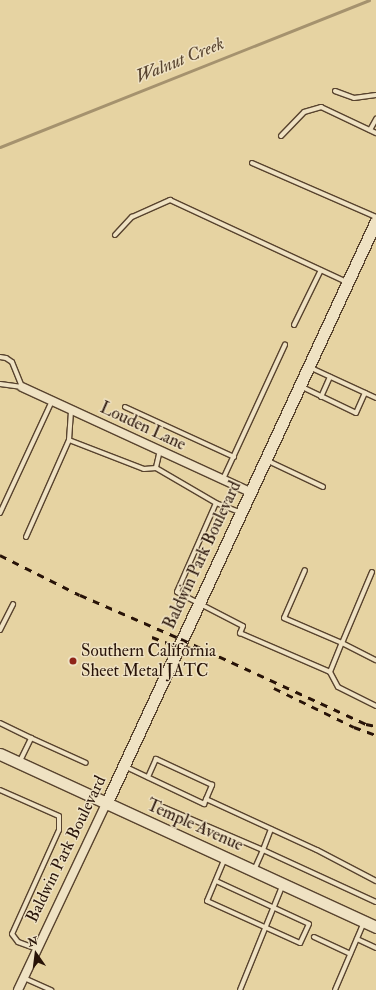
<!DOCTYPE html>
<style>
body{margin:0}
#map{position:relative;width:376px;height:990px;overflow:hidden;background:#e6d3a2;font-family:"IM FELL Double Pica",serif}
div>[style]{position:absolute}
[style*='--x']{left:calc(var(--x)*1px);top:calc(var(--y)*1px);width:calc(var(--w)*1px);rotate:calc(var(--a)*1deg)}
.stream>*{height:2.5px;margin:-1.25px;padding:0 1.25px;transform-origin:1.25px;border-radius:1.25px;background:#a5926e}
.roads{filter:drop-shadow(1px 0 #58432e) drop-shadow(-1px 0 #58432e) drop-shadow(0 1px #58432e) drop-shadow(0 -1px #58432e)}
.lane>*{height:4px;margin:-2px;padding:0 2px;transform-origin:2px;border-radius:2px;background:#efe2c3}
.street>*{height:8px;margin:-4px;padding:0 4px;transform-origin:4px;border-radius:4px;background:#efe2c3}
.secondary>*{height:11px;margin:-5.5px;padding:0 5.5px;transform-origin:5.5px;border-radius:5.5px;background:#efe2c3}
.rail>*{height:2.5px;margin-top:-1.25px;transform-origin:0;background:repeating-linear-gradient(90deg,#281308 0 7px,transparent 0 14px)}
.dots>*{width:11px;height:11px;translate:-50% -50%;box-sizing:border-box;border:2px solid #efe2c3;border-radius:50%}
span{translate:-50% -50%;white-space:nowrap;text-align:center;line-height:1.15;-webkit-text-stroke:3px #efe2c3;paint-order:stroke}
.street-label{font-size:17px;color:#281308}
.poi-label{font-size:17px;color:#281308}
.left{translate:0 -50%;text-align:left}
.water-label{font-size:18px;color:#5a4631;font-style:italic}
.north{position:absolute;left:16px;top:934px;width:40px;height:40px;-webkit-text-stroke:3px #efe2c3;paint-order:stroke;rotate:346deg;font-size:11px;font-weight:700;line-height:16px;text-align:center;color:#281308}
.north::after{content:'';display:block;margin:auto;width:14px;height:18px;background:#281308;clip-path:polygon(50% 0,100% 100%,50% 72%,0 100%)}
</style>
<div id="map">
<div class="stream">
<div style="--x:0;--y:147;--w:397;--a:-21.7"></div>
</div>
<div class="roads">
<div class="lane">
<div style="--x:335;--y:91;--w:20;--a:20"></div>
<div style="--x:354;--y:98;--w:22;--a:-8"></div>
<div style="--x:370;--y:130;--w:13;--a:-61"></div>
<div style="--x:281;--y:136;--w:33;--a:-46"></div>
<div style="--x:304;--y:112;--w:18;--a:-16"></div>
<div style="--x:321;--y:107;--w:61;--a:25.3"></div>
<div style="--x:252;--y:163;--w:135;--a:23.5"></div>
<div style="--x:115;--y:235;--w:25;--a:-47"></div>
<div style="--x:132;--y:217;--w:42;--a:-24.1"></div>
<div style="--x:170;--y:200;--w:195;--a:24.9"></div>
<div style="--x:294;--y:325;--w:61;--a:-63.9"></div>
<div style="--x:0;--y:357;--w:6;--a:9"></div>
<div style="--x:6;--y:358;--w:7;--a:34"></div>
<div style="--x:12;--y:362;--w:27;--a:68"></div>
<div style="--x:22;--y:387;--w:22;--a:-172"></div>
<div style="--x:309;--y:367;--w:74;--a:24.8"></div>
<div style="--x:300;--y:386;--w:62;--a:25.7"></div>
<div style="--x:356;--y:413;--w:22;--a:-66"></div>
<div style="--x:321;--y:397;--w:22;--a:-66"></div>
<div style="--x:125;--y:407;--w:120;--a:24.6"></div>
<div style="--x:69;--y:440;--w:30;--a:-86"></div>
<div style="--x:160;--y:450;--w:18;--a:103"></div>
<div style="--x:156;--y:468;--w:69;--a:30.3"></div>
<div style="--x:216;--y:503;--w:97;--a:113.7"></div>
<div style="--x:177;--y:592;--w:74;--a:27.3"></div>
<div style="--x:243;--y:626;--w:8;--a:113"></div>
<div style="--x:240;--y:633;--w:98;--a:23.4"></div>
<div style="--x:330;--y:672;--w:31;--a:-68"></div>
<div style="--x:342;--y:643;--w:63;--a:-156.7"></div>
<div style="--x:284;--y:618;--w:52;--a:-66.4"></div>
<div style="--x:266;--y:460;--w:63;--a:25.3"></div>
<div style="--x:223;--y:479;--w:148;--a:-65.2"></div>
<div style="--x:216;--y:503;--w:26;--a:21"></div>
<div style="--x:0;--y:513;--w:123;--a:-65.1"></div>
<div style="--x:26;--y:537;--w:106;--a:-66.1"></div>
<div style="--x:69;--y:440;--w:80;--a:21.1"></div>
<div style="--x:144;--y:469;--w:12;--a:-5"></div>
<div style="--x:372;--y:572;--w:77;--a:112.9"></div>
<div style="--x:342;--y:643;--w:38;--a:27"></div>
<div style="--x:0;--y:630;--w:29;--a:-63"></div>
<div style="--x:330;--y:672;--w:17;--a:62"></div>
<div style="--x:338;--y:687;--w:42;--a:26.6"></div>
<div style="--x:0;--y:723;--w:34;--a:26"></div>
<div style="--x:19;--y:763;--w:28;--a:-64"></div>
<div style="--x:31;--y:738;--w:60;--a:24.4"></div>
<div style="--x:124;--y:766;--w:89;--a:25.4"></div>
<div style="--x:204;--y:804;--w:21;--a:-67"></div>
<div style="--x:212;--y:785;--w:62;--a:-155.1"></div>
<div style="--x:156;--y:759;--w:20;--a:114"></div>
<div style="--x:0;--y:790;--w:64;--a:23.8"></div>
<div style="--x:59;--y:816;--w:14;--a:90"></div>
<div style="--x:59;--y:830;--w:114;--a:114.3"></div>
<div style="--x:12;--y:934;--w:10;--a:53"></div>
<div style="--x:18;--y:942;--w:20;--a:20"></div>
<div style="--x:206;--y:799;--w:122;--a:24.7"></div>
<div style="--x:317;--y:850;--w:67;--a:27.7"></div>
<div style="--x:163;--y:807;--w:109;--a:23.3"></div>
<div style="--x:263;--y:850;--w:22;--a:114"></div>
<div style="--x:271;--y:829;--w:22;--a:111"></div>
<div style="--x:263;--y:850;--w:124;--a:24.7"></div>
<div style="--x:216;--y:881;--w:102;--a:24.8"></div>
<div style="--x:309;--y:924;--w:21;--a:115"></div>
<div style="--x:300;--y:943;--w:102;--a:-155.7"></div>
<div style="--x:207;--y:901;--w:47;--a:-67.3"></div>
<div style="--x:314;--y:937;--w:40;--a:25"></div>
<div style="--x:357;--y:939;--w:21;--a:25"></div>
<div style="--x:24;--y:978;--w:30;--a:24"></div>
<div style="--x:240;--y:990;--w:114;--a:-67.9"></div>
<div style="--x:335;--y:990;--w:74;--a:-66.9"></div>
</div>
<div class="street">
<div style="--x:22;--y:387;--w:251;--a:24.7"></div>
<div style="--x:18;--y:990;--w:206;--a:-64.7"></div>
</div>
<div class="secondary">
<div style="--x:0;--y:754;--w:414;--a:24.7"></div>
<div style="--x:106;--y:804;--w:642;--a:-65.15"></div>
</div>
</div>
<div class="rail">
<div style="--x:0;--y:555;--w:89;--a:26.6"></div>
<div style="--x:80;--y:595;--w:110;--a:23.5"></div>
<div style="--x:181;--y:639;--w:204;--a:24.7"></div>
<div style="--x:366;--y:724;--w:10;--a:11"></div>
<div style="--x:152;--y:637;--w:19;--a:21"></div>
<div style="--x:170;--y:644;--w:25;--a:11"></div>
<div style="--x:274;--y:688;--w:89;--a:26"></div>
<div style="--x:354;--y:727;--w:23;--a:20"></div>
</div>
<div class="dots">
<div style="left:73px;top:661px;background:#8f2418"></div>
</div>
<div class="street-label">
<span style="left:143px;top:426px;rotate:25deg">Louden Lane</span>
<span style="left:202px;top:555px;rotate:-65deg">Baldwin Park Boulevard</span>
<span style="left:195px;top:825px;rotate:24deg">Temple Avenue</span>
<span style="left:66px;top:849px;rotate:-64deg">Baldwin Park Boulevard</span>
</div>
<div class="poi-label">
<span class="left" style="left:81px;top:661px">Southern California<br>Sheet Metal JATC</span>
</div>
<div class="water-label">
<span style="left:180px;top:61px;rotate:-22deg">Walnut Creek</span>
</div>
<div class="north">N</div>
</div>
